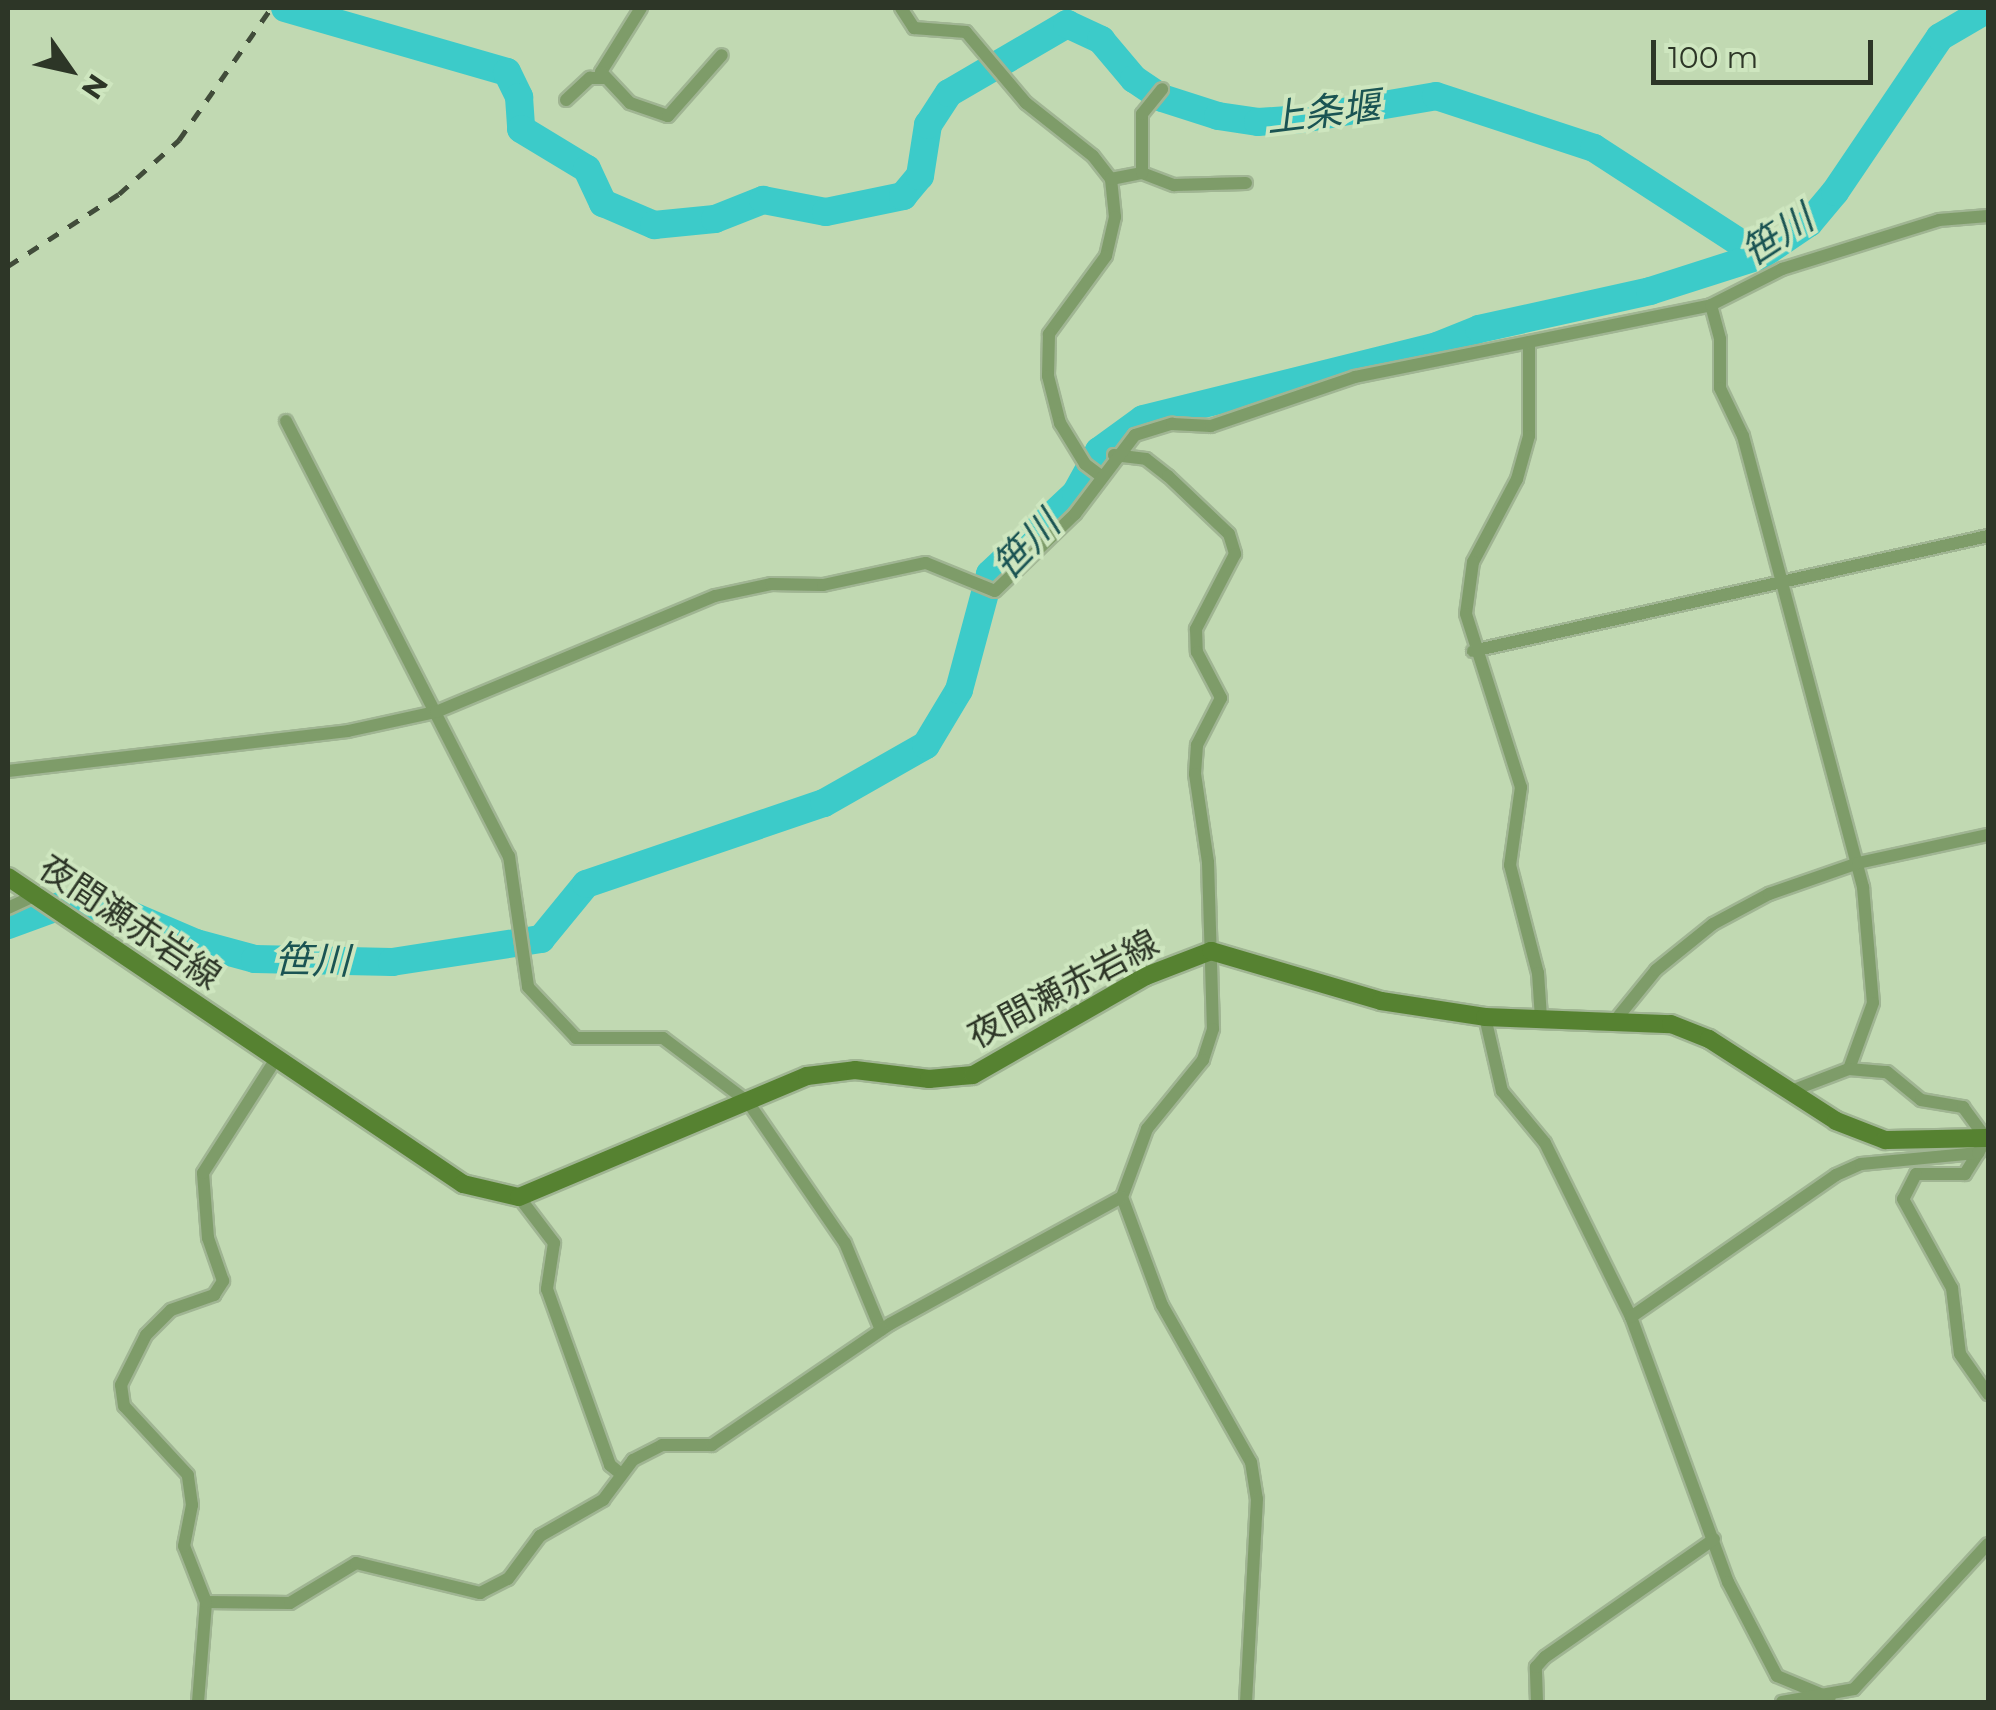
<!DOCTYPE html>
<meta charset="utf-8">
<style>
body{margin:0}
#map{position:relative;width:1996px;height:1710px;overflow:hidden;background:#c1d9b2;font-family:Montserrat,"Noto Sans JP",sans-serif}
div>[style]{position:absolute}
[style*='--x']{left:calc(var(--x)*1px);top:calc(var(--y)*1px);width:calc(var(--w)*1px);rotate:calc(var(--a)*1deg)}
.river>*{height:28px;margin:-14px;padding:0 14px;transform-origin:14px;border-radius:14px;background:#3ccbc9}
.roads{filter:drop-shadow(2px 0 #a0b593) drop-shadow(-2px 0 #a0b593) drop-shadow(0 2px #a0b593) drop-shadow(0 -2px #a0b593)}
.street>*{height:12px;margin:-6px;padding:0 6px;transform-origin:6px;border-radius:6px;background:#7e9c69}
.secondary>*{height:18px;margin:-9px;padding:0 9px;transform-origin:9px;border-radius:9px;background:#568231}
.rail>*{height:5px;margin-top:-2.5px;transform-origin:0;background:repeating-linear-gradient(90deg,#414c3a 0 12px,transparent 0 24px)}
span{translate:-50% -50%;white-space:nowrap;text-align:center;line-height:1.15;-webkit-text-stroke:8px #cee6bf;paint-order:stroke}
.street-label{font-size:35px;color:#2d3627}
.water-label{font-size:38px;color:#1a5453;font-style:italic}
.frame{position:absolute;inset:0;border:10px solid #2d3627;pointer-events:none}
.north{position:absolute;left:20px;top:20px;width:100px;height:100px;-webkit-text-stroke:8px #cee6bf;paint-order:stroke;rotate:124deg;font-size:28px;font-weight:700;line-height:40px;text-align:center;color:#2d3627}
.north::after{content:'';display:block;margin:auto;width:35px;height:45px;background:#2d3627;clip-path:polygon(50% 0,100% 100%,50% 72%,0 100%)}
.scale{position:absolute;left:1651px;top:40px;width:222px;height:45px;box-sizing:border-box;border:5px solid #2d3627;border-top:0;padding-left:12px;font-size:30px;line-height:35px;white-space:nowrap;color:#2d3627;-webkit-text-stroke:8px #cee6bf;paint-order:stroke}
</style>
<div id="map">
<div class="river">
<div style="--x:285;--y:8;--w:231;--a:16.1"></div>
<div style="--x:507;--y:72;--w:28;--a:64"></div>
<div style="--x:519;--y:97;--w:32;--a:86"></div>
<div style="--x:521;--y:129;--w:77;--a:31.2"></div>
<div style="--x:587;--y:169;--w:38;--a:65"></div>
<div style="--x:603;--y:203;--w:56;--a:23.3"></div>
<div style="--x:654;--y:225;--w:61;--a:-5.6"></div>
<div style="--x:715;--y:219;--w:52;--a:-21.6"></div>
<div style="--x:763;--y:200;--w:64;--a:10.8"></div>
<div style="--x:826;--y:212;--w:79;--a:-11.7"></div>
<div style="--x:903;--y:196;--w:26;--a:-50"></div>
<div style="--x:920;--y:176;--w:52;--a:-81.1"></div>
<div style="--x:928;--y:125;--w:38;--a:-57"></div>
<div style="--x:949;--y:93;--w:137;--a:-30.3"></div>
<div style="--x:1067;--y:24;--w:38;--a:25"></div>
<div style="--x:1101;--y:40;--w:51;--a:49.8"></div>
<div style="--x:1134;--y:79;--w:34;--a:34"></div>
<div style="--x:1162;--y:98;--w:59;--a:17.8"></div>
<div style="--x:1218;--y:116;--w:40;--a:8.5"></div>
<div style="--x:1258;--y:122;--w:44;--a:-3.9"></div>
<div style="--x:1302;--y:119;--w:136;--a:-9.7"></div>
<div style="--x:1436;--y:96;--w:166;--a:18.2"></div>
<div style="--x:1594;--y:148;--w:198;--a:33"></div>
<div style="--x:8;--y:925;--w:64;--a:-20.1"></div>
<div style="--x:68;--y:903;--w:51;--a:7.8"></div>
<div style="--x:119;--y:910;--w:84;--a:23.2"></div>
<div style="--x:196;--y:943;--w:61;--a:15.2"></div>
<div style="--x:255;--y:959;--w:137;--a:1.3"></div>
<div style="--x:392;--y:962;--w:151;--a:-8.8"></div>
<div style="--x:541;--y:939;--w:71;--a:-50.7"></div>
<div style="--x:586;--y:884;--w:251;--a:-18.8"></div>
<div style="--x:824;--y:803;--w:117;--a:-29.6"></div>
<div style="--x:926;--y:745;--w:64;--a:-59"></div>
<div style="--x:959;--y:690;--w:120;--a:-75"></div>
<div style="--x:990;--y:574;--w:118;--a:-43.3"></div>
<div style="--x:1076;--y:493;--w:48;--a:-61.3"></div>
<div style="--x:1099;--y:451;--w:54;--a:-36"></div>
<div style="--x:1143;--y:419;--w:303;--a:-13.9"></div>
<div style="--x:1437;--y:346;--w:45;--a:-22"></div>
<div style="--x:1479;--y:329;--w:175;--a:-12.5"></div>
<div style="--x:1650;--y:291;--w:115;--a:-17.7"></div>
<div style="--x:1760;--y:256;--w:59;--a:-34"></div>
<div style="--x:1809;--y:223;--w:40;--a:-50"></div>
<div style="--x:1835;--y:192;--w:187;--a:-55.9"></div>
<div style="--x:1940;--y:37;--w:56;--a:-30.3"></div>
</div>
<div class="roads">
<div class="street">
<div style="--x:641;--y:8;--w:75;--a:122"></div>
<div style="--x:601;--y:72;--w:42;--a:46.9"></div>
<div style="--x:630;--y:103;--w:40;--a:18.9"></div>
<div style="--x:668;--y:116;--w:81;--a:-48.5"></div>
<div style="--x:901;--y:8;--w:24;--a:57"></div>
<div style="--x:914;--y:28;--w:52;--a:4.4"></div>
<div style="--x:966;--y:32;--w:93;--a:49.8"></div>
<div style="--x:1026;--y:103;--w:85;--a:38.3"></div>
<div style="--x:1093;--y:156;--w:29;--a:52"></div>
<div style="--x:1111;--y:179;--w:38;--a:84"></div>
<div style="--x:1115;--y:217;--w:40;--a:103"></div>
<div style="--x:1106;--y:256;--w:97;--a:126.2"></div>
<div style="--x:1049;--y:334;--w:42;--a:91.4"></div>
<div style="--x:1048;--y:376;--w:49;--a:75.7"></div>
<div style="--x:1060;--y:423;--w:48;--a:58.6"></div>
<div style="--x:1085;--y:464;--w:20;--a:37"></div>
<div style="--x:566;--y:100;--w:33;--a:-43"></div>
<div style="--x:590;--y:78;--w:15;--a:0"></div>
<div style="--x:1142;--y:173;--w:34;--a:21"></div>
<div style="--x:1174;--y:185;--w:72;--a:-1.6"></div>
<div style="--x:1111;--y:179;--w:32;--a:-11"></div>
<div style="--x:1142;--y:173;--w:59;--a:-90"></div>
<div style="--x:1142;--y:114;--w:32;--a:-51"></div>
<div style="--x:1711;--y:305;--w:35;--a:75"></div>
<div style="--x:1720;--y:339;--w:49;--a:90"></div>
<div style="--x:1720;--y:388;--w:53;--a:64.4"></div>
<div style="--x:1743;--y:436;--w:467;--a:75.1"></div>
<div style="--x:1863;--y:887;--w:116;--a:85.1"></div>
<div style="--x:1873;--y:1003;--w:70;--a:110"></div>
<div style="--x:1529;--y:342;--w:94;--a:90"></div>
<div style="--x:1529;--y:436;--w:45;--a:105.6"></div>
<div style="--x:1517;--y:479;--w:94;--a:117.9"></div>
<div style="--x:1473;--y:562;--w:52;--a:97.7"></div>
<div style="--x:1466;--y:614;--w:182;--a:72.4"></div>
<div style="--x:1521;--y:787;--w:79;--a:98"></div>
<div style="--x:1510;--y:865;--w:112;--a:75.5"></div>
<div style="--x:1538;--y:973;--w:45;--a:86.2"></div>
<div style="--x:286;--y:421;--w:489;--a:62.9"></div>
<div style="--x:509;--y:856;--w:132;--a:81.7"></div>
<div style="--x:528;--y:987;--w:70;--a:46.7"></div>
<div style="--x:576;--y:1038;--w:87;--a:0"></div>
<div style="--x:663;--y:1038;--w:106;--a:37"></div>
<div style="--x:748;--y:1102;--w:171;--a:55.5"></div>
<div style="--x:845;--y:1243;--w:94;--a:67.5"></div>
<div style="--x:1114;--y:455;--w:32;--a:7"></div>
<div style="--x:1146;--y:459;--w:28;--a:38"></div>
<div style="--x:1168;--y:476;--w:84;--a:43.6"></div>
<div style="--x:1229;--y:534;--w:21;--a:73"></div>
<div style="--x:1235;--y:554;--w:85;--a:117.5"></div>
<div style="--x:1196;--y:629;--w:23;--a:88"></div>
<div style="--x:1197;--y:652;--w:52;--a:62.4"></div>
<div style="--x:1221;--y:698;--w:53;--a:117.1"></div>
<div style="--x:1197;--y:745;--w:29;--a:94"></div>
<div style="--x:1195;--y:774;--w:89;--a:81.6"></div>
<div style="--x:1208;--y:862;--w:167;--a:88.3"></div>
<div style="--x:1213;--y:1029;--w:33;--a:108"></div>
<div style="--x:1203;--y:1060;--w:89;--a:129.1"></div>
<div style="--x:1147;--y:1129;--w:72;--a:110.2"></div>
<div style="--x:1122;--y:1197;--w:115;--a:69.7"></div>
<div style="--x:1162;--y:1305;--w:180;--a:60.5"></div>
<div style="--x:1251;--y:1462;--w:37;--a:81"></div>
<div style="--x:1257;--y:1499;--w:203;--a:93.1"></div>
<div style="--x:1473;--y:651;--w:528;--a:-12.59"></div>
<div style="--x:8;--y:771;--w:342;--a:-6.7"></div>
<div style="--x:348;--y:731;--w:90;--a:-12.2"></div>
<div style="--x:436;--y:712;--w:302;--a:-22.6"></div>
<div style="--x:715;--y:596;--w:57;--a:-12.1"></div>
<div style="--x:771;--y:584;--w:52;--a:1.1"></div>
<div style="--x:823;--y:585;--w:105;--a:-12.1"></div>
<div style="--x:926;--y:563;--w:74;--a:22.1"></div>
<div style="--x:995;--y:591;--w:111;--a:-43.9"></div>
<div style="--x:1075;--y:514;--w:99;--a:-52.8"></div>
<div style="--x:1135;--y:435;--w:39;--a:-17"></div>
<div style="--x:1172;--y:424;--w:39;--a:3"></div>
<div style="--x:1211;--y:426;--w:152;--a:-18.8"></div>
<div style="--x:1355;--y:377;--w:363;--a:-11.4"></div>
<div style="--x:1711;--y:305;--w:80;--a:-26.9"></div>
<div style="--x:1782;--y:269;--w:164;--a:-17.3"></div>
<div style="--x:1939;--y:220;--w:49;--a:-4.7"></div>
<div style="--x:8;--y:908;--w:29;--a:-25"></div>
<div style="--x:1485;--y:1017;--w:76;--a:77.1"></div>
<div style="--x:1502;--y:1091;--w:67;--a:50.4"></div>
<div style="--x:1545;--y:1143;--w:194;--a:63.7"></div>
<div style="--x:1631;--y:1317;--w:282;--a:69.9"></div>
<div style="--x:1728;--y:1582;--w:106;--a:62.5"></div>
<div style="--x:1777;--y:1676;--w:57;--a:22.5"></div>
<div style="--x:1613;--y:1023;--w:68;--a:-50.9"></div>
<div style="--x:1656;--y:970;--w:73;--a:-38.9"></div>
<div style="--x:1713;--y:924;--w:64;--a:-28.2"></div>
<div style="--x:1769;--y:894;--w:94;--a:-19.2"></div>
<div style="--x:1858;--y:863;--w:133;--a:-12.2"></div>
<div style="--x:1791;--y:1091;--w:62;--a:-20.8"></div>
<div style="--x:1849;--y:1069;--w:38;--a:5"></div>
<div style="--x:1887;--y:1072;--w:44;--a:39.5"></div>
<div style="--x:1921;--y:1100;--w:43;--a:9.5"></div>
<div style="--x:1963;--y:1107;--w:42;--a:53.7"></div>
<div style="--x:1978;--y:1153;--w:25;--a:122"></div>
<div style="--x:1965;--y:1174;--w:49;--a:180"></div>
<div style="--x:1916;--y:1174;--w:28;--a:117"></div>
<div style="--x:1903;--y:1199;--w:102;--a:61.2"></div>
<div style="--x:1952;--y:1288;--w:66;--a:83.1"></div>
<div style="--x:1960;--y:1354;--w:49;--a:55"></div>
<div style="--x:519;--y:1197;--w:58;--a:52.7"></div>
<div style="--x:554;--y:1243;--w:47;--a:98.7"></div>
<div style="--x:547;--y:1289;--w:187;--a:70.3"></div>
<div style="--x:610;--y:1465;--w:14;--a:39"></div>
<div style="--x:1631;--y:1317;--w:249;--a:-34.7"></div>
<div style="--x:1836;--y:1175;--w:27;--a:-24"></div>
<div style="--x:1861;--y:1164;--w:118;--a:-5.4"></div>
<div style="--x:1978;--y:1153;--w:17;--a:-59"></div>
<div style="--x:206;--y:1602;--w:84;--a:0.7"></div>
<div style="--x:290;--y:1603;--w:77;--a:-31.2"></div>
<div style="--x:356;--y:1563;--w:128;--a:13.6"></div>
<div style="--x:480;--y:1593;--w:31;--a:-27"></div>
<div style="--x:508;--y:1579;--w:54;--a:-53.3"></div>
<div style="--x:540;--y:1536;--w:73;--a:-29.7"></div>
<div style="--x:603;--y:1500;--w:50;--a:-53.1"></div>
<div style="--x:633;--y:1460;--w:33;--a:-27"></div>
<div style="--x:662;--y:1445;--w:50;--a:0"></div>
<div style="--x:712;--y:1445;--w:215;--a:-34.2"></div>
<div style="--x:890;--y:1324;--w:264;--a:-28.7"></div>
<div style="--x:198;--y:1702;--w:100;--a:-85.4"></div>
<div style="--x:206;--y:1602;--w:60;--a:-111.4"></div>
<div style="--x:184;--y:1546;--w:42;--a:-79"></div>
<div style="--x:192;--y:1505;--w:30;--a:-98"></div>
<div style="--x:188;--y:1475;--w:94;--a:-132.8"></div>
<div style="--x:124;--y:1406;--w:21;--a:-98"></div>
<div style="--x:121;--y:1385;--w:56;--a:-63.4"></div>
<div style="--x:146;--y:1335;--w:35;--a:-45"></div>
<div style="--x:171;--y:1310;--w:46;--a:-19.2"></div>
<div style="--x:214;--y:1295;--w:17;--a:-57"></div>
<div style="--x:223;--y:1281;--w:46;--a:-109.2"></div>
<div style="--x:208;--y:1238;--w:65;--a:-94.4"></div>
<div style="--x:203;--y:1173;--w:135;--a:-57.4"></div>
<div style="--x:1537;--y:1702;--w:35;--a:-92"></div>
<div style="--x:1536;--y:1667;--w:13;--a:-48"></div>
<div style="--x:1545;--y:1657;--w:206;--a:-34.9"></div>
<div style="--x:1782;--y:1702;--w:73;--a:-10.2"></div>
<div style="--x:1854;--y:1689;--w:197;--a:-47.3"></div>
</div>
<div class="secondary">
<div style="--x:8;--y:877;--w:549;--a:34.01"></div>
<div style="--x:463;--y:1184;--w:57;--a:13.1"></div>
<div style="--x:519;--y:1197;--w:312;--a:-22.8"></div>
<div style="--x:807;--y:1076;--w:48;--a:-7.1"></div>
<div style="--x:855;--y:1070;--w:75;--a:6.9"></div>
<div style="--x:929;--y:1079;--w:44;--a:-5.2"></div>
<div style="--x:973;--y:1075;--w:199;--a:-29.8"></div>
<div style="--x:1146;--y:976;--w:70;--a:-21"></div>
<div style="--x:1211;--y:951;--w:177;--a:16.4"></div>
<div style="--x:1381;--y:1001;--w:105;--a:8.7"></div>
<div style="--x:1485;--y:1017;--w:186;--a:2.2"></div>
<div style="--x:1671;--y:1024;--w:41;--a:21.5"></div>
<div style="--x:1709;--y:1039;--w:151;--a:32.8"></div>
<div style="--x:1836;--y:1121;--w:53;--a:21.2"></div>
<div style="--x:1885;--y:1140;--w:103;--a:-1.1"></div>
</div>
</div>
<div class="rail">
<div style="--x:8;--y:266;--w:132;--a:-33"></div>
<div style="--x:119;--y:194;--w:81;--a:-42"></div>
<div style="--x:179;--y:140;--w:161;--a:-55.1"></div>
</div>
<div class="street-label">
<span style="left:130px;top:922px;rotate:34deg">夜間瀬赤岩線</span>
<span style="left:1063px;top:989px;rotate:-28deg">夜間瀬赤岩線</span>
</div>
<div class="water-label">
<span style="left:1323px;top:112px;rotate:-7deg">上条堰</span>
<span style="left:1777px;top:235px;rotate:-33deg">笹川</span>
<span style="left:1026px;top:545px;rotate:-46deg">笹川</span>
<span style="left:312px;top:960px;rotate:1deg">笹川</span>
</div>
<div class="frame"></div>
<div class="north">N</div>
<div class="scale">100 m</div>
</div>
